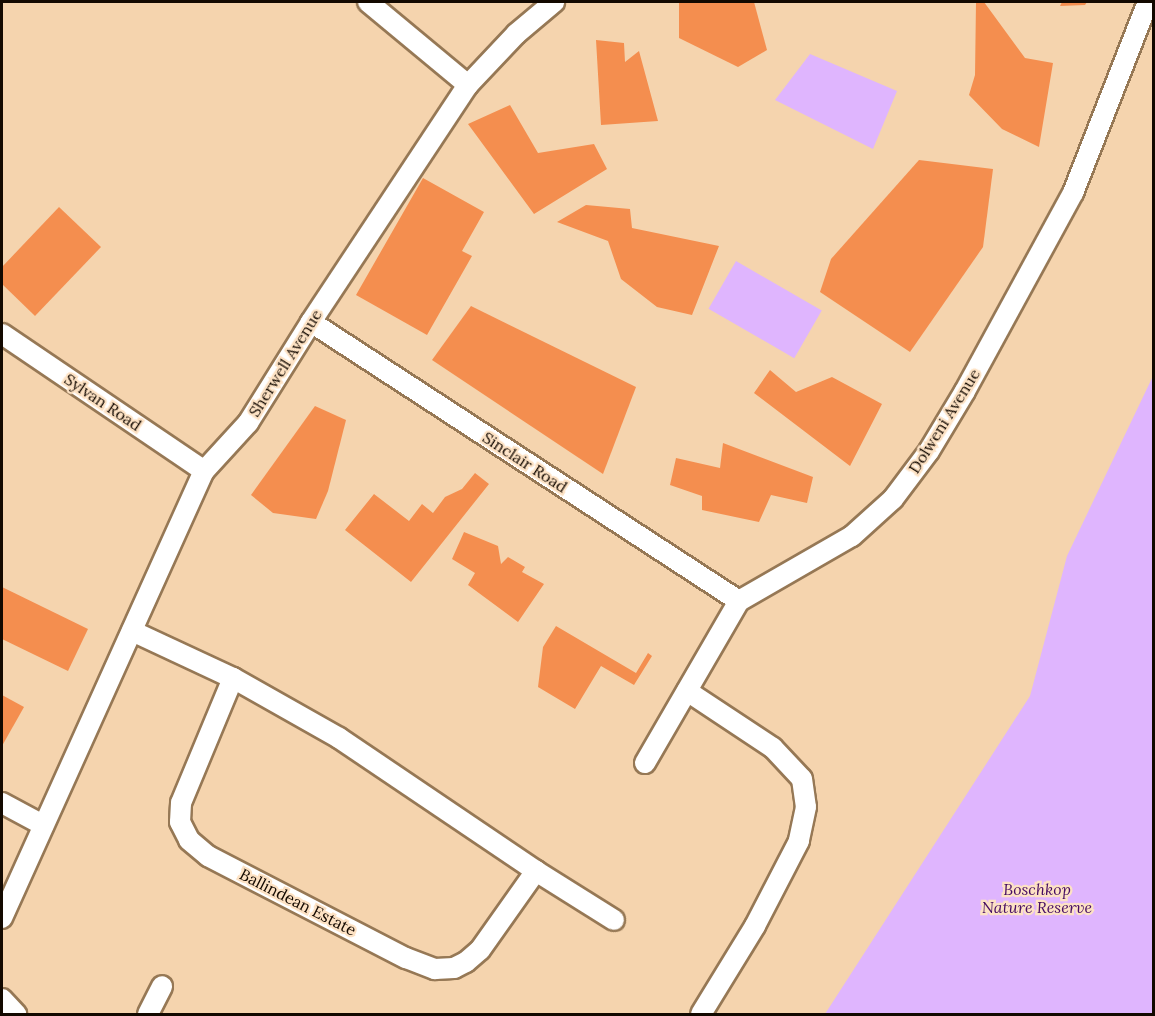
<!DOCTYPE html>
<style>
body{margin:0}
#map{position:relative;width:1155px;height:1016px;overflow:hidden;background:#f5d4ae;font-family:Lora,serif}
div>[style]{position:absolute}
[style*='--x']{left:calc(var(--x)*1px);top:calc(var(--y)*1px);width:calc(var(--w)*1px);rotate:calc(var(--a)*1deg)}
.green>*{inset:0;background:#dfb5fe;transform-origin:0 0}
.building>*{inset:0;background:#f48e4f}
.roads{filter:drop-shadow(2px 0 #967855) drop-shadow(-2px 0 #967855) drop-shadow(0 2px #967855) drop-shadow(0 -2px #967855)}
.minor>*{height:20px;margin:-10px;padding:0 10px;transform-origin:10px;border-radius:10px;background:#fff}
span{translate:-50% -50%;white-space:nowrap;text-align:center;line-height:1.15;-webkit-text-stroke:4.5px #fde2c4;paint-order:stroke}
.street-label{font-size:16px;color:#130900}
.park-label{font-size:16px;color:#460c63;font-style:italic}
.frame{position:absolute;inset:0;border:3px solid #130900;pointer-events:none}
</style>
<div id="map">
<div class="green">
<div style="clip-path:polygon(810px 54px,897px 91px,873px 149px,775px 100px)"></div>
<div style="left:736px;top:261px;width:99px;height:55px;rotate:30deg"></div>
<div style="clip-path:polygon(1153px 376px,1153px 1014px,825px 1014px,1030px 696px,1067px 556px)"></div>
</div>
<div class="building">
<div style="clip-path:polygon(679px 2px,754px 2px,767px 50px,738px 67px,679px 38px)"></div>
<div style="clip-path:polygon(976px 2px,984px 2px,1025px 58px,1053px 63px,1039px 147px,1002px 129px,969px 95px,975px 75px)"></div>
<div style="clip-path:polygon(1062px 2px,1087px 2px,1085px 5px,1060px 6px)"></div>
<div style="clip-path:polygon(596px 40px,624px 43px,625px 62px,639px 51px,658px 121px,601px 125px)"></div>
<div style="clip-path:polygon(510px 105px,538px 153px,594px 144px,607px 169px,534px 214px,468px 124px)"></div>
<div style="clip-path:polygon(919px 160px,993px 169px,983px 247px,910px 352px,820px 292px,831px 259px)"></div>
<div style="clip-path:polygon(423px 178px,484px 212px,462px 251px,472px 256px,427px 335px,356px 295px)"></div>
<div style="clip-path:polygon(586px 205px,630px 209px,632px 228px,719px 246px,692px 315px,657px 307px,621px 279px,608px 241px,557px 222px)"></div>
<div style="clip-path:polygon(59px 207px,101px 247px,35px 316px,2px 284px,2px 267px)"></div>
<div style="clip-path:polygon(471px 306px,636px 387px,603px 474px,432px 360px)"></div>
<div style="clip-path:polygon(770px 370px,796px 392px,832px 377px,882px 404px,850px 466px,754px 393px)"></div>
<div style="clip-path:polygon(315px 406px,346px 420px,328px 491px,316px 519px,273px 513px,251px 495px)"></div>
<div style="clip-path:polygon(723px 443px,813px 477px,807px 503px,771px 495px,759px 522px,702px 510px,702px 496px,670px 485px,676px 458px,720px 468px)"></div>
<div style="clip-path:polygon(475px 473px,489px 484px,411px 582px,345px 530px,374px 494px,409px 521px,422px 504px,433px 513px,445px 497px,462px 489px)"></div>
<div style="clip-path:polygon(464px 532px,498px 546px,501px 564px,508px 557px,525px 567px,522px 572px,544px 584px,518px 622px,468px 585px,475px 573px,452px 559px)"></div>
<div style="clip-path:polygon(2px 587px,88px 629px,68px 671px,2px 639px)"></div>
<div style="clip-path:polygon(556px 626px,636px 673px,648px 653px,652px 656px,634px 685px,601px 666px,575px 709px,538px 687px,543px 647px)"></div>
<div style="clip-path:polygon(2px 695px,24px 707px,2px 746px)"></div>
</div>
<div class="roads">
<div class="minor">
<div style="--x:368;--y:2;--w:130;--a:39.7"></div>
<div style="--x:311;--y:322;--w:511;--a:33.1"></div>
<div style="--x:2;--y:334;--w:244;--a:34.1"></div>
<div style="--x:132;--y:631;--w:111;--a:25"></div>
<div style="--x:233;--y:678;--w:122;--a:29.5"></div>
<div style="--x:339;--y:738;--w:238;--a:34"></div>
<div style="--x:536;--y:871;--w:92;--a:32.1"></div>
<div style="--x:233;--y:678;--w:135;--a:112.6"></div>
<div style="--x:181;--y:803;--w:19;--a:93"></div>
<div style="--x:180;--y:822;--w:20;--a:63"></div>
<div style="--x:189;--y:840;--w:25;--a:40"></div>
<div style="--x:208;--y:856;--w:223;--a:27.3"></div>
<div style="--x:406;--y:958;--w:31;--a:21"></div>
<div style="--x:435;--y:969;--w:19;--a:-3"></div>
<div style="--x:454;--y:968;--w:13;--a:-27"></div>
<div style="--x:466;--y:962;--w:18;--a:-41"></div>
<div style="--x:480;--y:950;--w:97;--a:-54.7"></div>
<div style="--x:687;--y:691;--w:103;--a:33.5"></div>
<div style="--x:773;--y:748;--w:42;--a:46.9"></div>
<div style="--x:802;--y:779;--w:28;--a:82"></div>
<div style="--x:806;--y:807;--w:35;--a:102"></div>
<div style="--x:799;--y:841;--w:96;--a:117.4"></div>
<div style="--x:755;--y:926;--w:103;--a:121.5"></div>
<div style="--x:645;--y:763;--w:187;--a:-59.9"></div>
<div style="--x:739;--y:601;--w:130;--a:-29.9"></div>
<div style="--x:852;--y:536;--w:55;--a:-42.1"></div>
<div style="--x:893;--y:499;--w:60;--a:-53.1"></div>
<div style="--x:929;--y:451;--w:70;--a:-59"></div>
<div style="--x:965;--y:391;--w:226;--a:-61.4"></div>
<div style="--x:1073;--y:193;--w:205;--a:-68.6"></div>
<div style="--x:2;--y:803;--w:47;--a:28.2"></div>
<div style="--x:2;--y:918;--w:491;--a:-65.7"></div>
<div style="--x:204;--y:471;--w:65;--a:-47.5"></div>
<div style="--x:248;--y:423;--w:119;--a:-58"></div>
<div style="--x:311;--y:322;--w:284;--a:-56.5"></div>
<div style="--x:468;--y:85;--w:70;--a:-46.7"></div>
<div style="--x:516;--y:34;--w:50;--a:-40.1"></div>
<div style="--x:2;--y:999;--w:21;--a:47"></div>
<div style="--x:148;--y:1014;--w:31;--a:-63"></div>
</div>
</div>
<div class="street-label">
<span style="left:285px;top:363px;rotate:-58deg">Sherwell Avenue</span>
<span style="left:103px;top:402px;rotate:34deg">Sylvan Road</span>
<span style="left:944px;top:421px;rotate:-58deg">Dolweni Avenue</span>
<span style="left:525px;top:462px;rotate:33deg">Sinclair Road</span>
<span style="left:298px;top:902px;rotate:27deg">Ballindean Estate</span>
</div>
<div class="park-label">
<span style="left:1037px;top:898px">Boschkop<br>Nature Reserve</span>
</div>
<div class="frame"></div>
</div>
